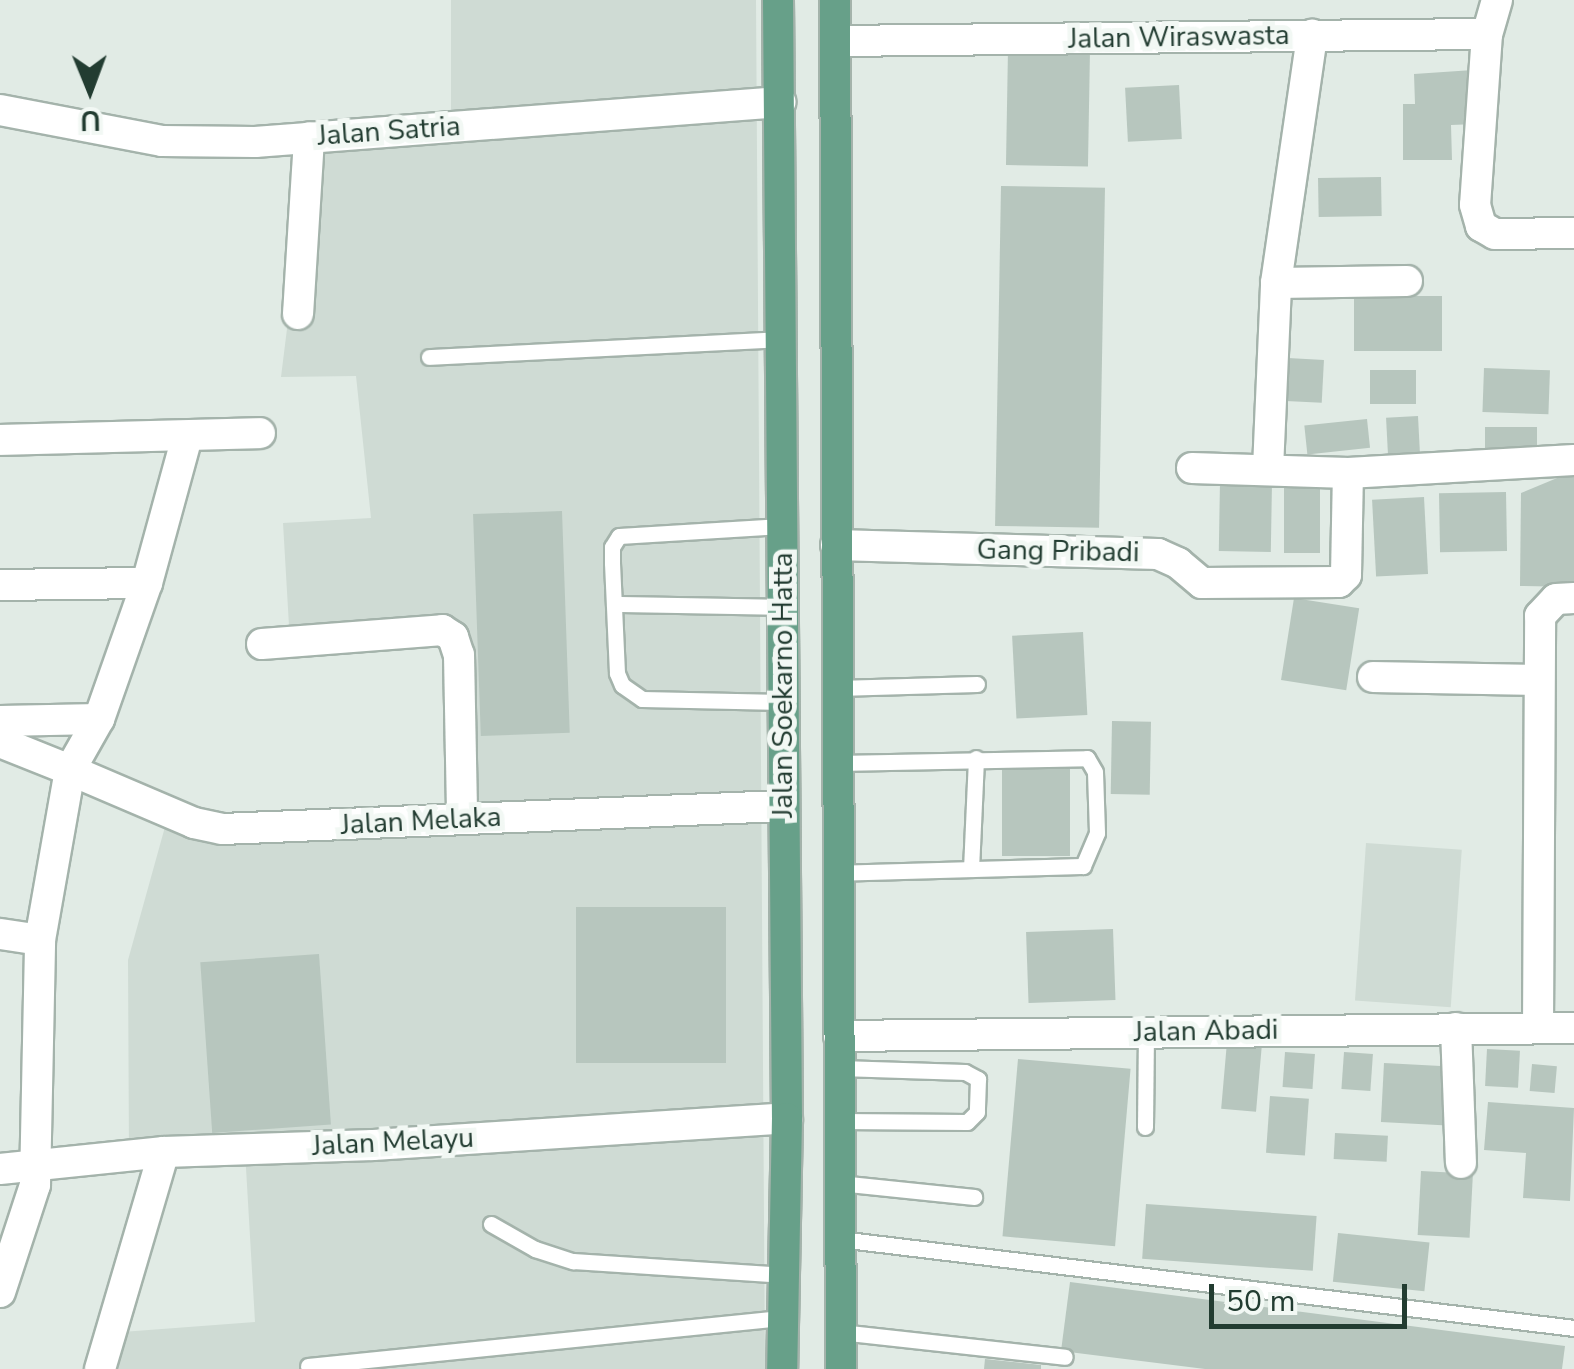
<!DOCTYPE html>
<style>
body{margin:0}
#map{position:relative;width:1574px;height:1369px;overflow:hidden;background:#e1ebe5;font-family:"Nunito Sans",sans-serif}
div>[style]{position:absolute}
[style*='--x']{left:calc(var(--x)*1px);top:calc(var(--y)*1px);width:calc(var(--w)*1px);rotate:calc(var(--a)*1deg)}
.built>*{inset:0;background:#cfdbd4;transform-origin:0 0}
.building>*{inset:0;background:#b7c6be;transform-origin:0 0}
.roads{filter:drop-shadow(2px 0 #a4b3ab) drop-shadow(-2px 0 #a4b3ab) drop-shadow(0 2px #a4b3ab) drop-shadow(0 -2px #a4b3ab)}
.lane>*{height:15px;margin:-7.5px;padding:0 7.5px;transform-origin:7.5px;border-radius:7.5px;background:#fff}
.street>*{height:30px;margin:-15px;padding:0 15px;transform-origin:15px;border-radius:15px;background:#fff}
.primary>*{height:30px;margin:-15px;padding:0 15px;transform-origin:15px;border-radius:15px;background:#67a089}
span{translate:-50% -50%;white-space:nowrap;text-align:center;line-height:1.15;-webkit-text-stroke:10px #f2f8f4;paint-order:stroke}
.street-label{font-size:28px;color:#223c31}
.north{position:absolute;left:40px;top:40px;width:100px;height:100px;-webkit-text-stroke:8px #f2f8f4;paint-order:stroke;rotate:179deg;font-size:28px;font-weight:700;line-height:40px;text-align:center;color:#223c31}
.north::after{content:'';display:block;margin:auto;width:35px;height:45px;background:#223c31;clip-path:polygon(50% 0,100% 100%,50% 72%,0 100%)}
.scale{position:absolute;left:1209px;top:1284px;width:198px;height:45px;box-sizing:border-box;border:5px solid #223c31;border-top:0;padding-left:12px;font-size:30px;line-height:35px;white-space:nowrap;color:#223c31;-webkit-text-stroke:8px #f2f8f4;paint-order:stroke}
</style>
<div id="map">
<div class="built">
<div style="clip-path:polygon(451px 0,756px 0,765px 1369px,112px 1369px,122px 1332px,255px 1322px,245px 1151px,129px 1158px,128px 960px,168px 816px,470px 820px,465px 631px,290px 643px,283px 523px,371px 518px,356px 376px,281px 377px,310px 144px,451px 135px)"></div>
<div style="left:1366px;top:843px;width:96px;height:158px;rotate:4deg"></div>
</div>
<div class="building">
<div style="left:1008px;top:49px;width:82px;height:116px;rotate:1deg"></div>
<div style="clip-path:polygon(1473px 70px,1476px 124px,1451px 125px,1452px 160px,1403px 160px,1403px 104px,1415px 104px,1414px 74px)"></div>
<div style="left:1179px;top:85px;width:54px;height:54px;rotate:87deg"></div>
<div style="left:1381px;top:177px;width:39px;height:63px;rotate:89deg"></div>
<div style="left:1001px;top:186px;width:104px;height:340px;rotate:1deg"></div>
<div style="left:1354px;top:296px;width:88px;height:55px"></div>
<div style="left:1288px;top:358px;width:36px;height:43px;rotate:3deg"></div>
<div style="left:1484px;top:368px;width:66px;height:44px;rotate:2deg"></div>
<div style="left:1416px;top:370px;width:34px;height:46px;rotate:90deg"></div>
<div style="left:1418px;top:416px;width:40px;height:32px;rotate:87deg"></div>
<div style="left:1367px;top:419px;width:29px;height:63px;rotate:84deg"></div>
<div style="left:1485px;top:427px;width:52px;height:30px"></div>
<div style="clip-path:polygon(1574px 471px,1574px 587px,1520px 586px,1521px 493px)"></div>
<div style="left:1284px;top:481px;width:36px;height:72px"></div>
<div style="left:1220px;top:482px;width:52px;height:69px;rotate:1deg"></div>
<div style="left:1506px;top:492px;width:59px;height:67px;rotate:89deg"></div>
<div style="left:1424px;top:497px;width:77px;height:52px;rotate:87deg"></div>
<div style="left:562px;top:511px;width:222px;height:89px;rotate:88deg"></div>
<div style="left:1294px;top:598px;width:66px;height:83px;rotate:9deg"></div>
<div style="left:1083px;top:632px;width:83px;height:71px;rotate:87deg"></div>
<div style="left:1112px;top:721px;width:39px;height:73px;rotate:1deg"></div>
<div style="left:1070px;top:762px;width:94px;height:68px;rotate:90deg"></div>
<div style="left:726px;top:907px;width:156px;height:150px;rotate:90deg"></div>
<div style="left:1113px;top:929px;width:71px;height:87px;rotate:88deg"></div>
<div style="left:319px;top:954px;width:171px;height:119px;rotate:86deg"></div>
<div style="left:1227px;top:1042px;width:35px;height:67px;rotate:5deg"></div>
<div style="left:1487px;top:1049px;width:33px;height:37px;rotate:3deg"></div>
<div style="left:1285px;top:1052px;width:30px;height:35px;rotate:4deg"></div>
<div style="left:1344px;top:1052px;width:29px;height:37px;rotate:4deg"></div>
<div style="left:1018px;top:1059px;width:113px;height:178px;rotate:5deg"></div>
<div style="left:1384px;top:1063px;width:71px;height:59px;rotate:3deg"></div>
<div style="left:1532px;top:1064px;width:25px;height:27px;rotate:5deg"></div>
<div style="left:1270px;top:1096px;width:39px;height:57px;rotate:4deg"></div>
<div style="clip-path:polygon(1488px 1102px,1574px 1108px,1570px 1201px,1523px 1198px,1526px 1153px,1484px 1150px)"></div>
<div style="left:1335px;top:1133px;width:53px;height:26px;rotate:3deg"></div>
<div style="left:1421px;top:1171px;width:52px;height:64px;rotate:3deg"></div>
<div style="left:1146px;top:1204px;width:171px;height:55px;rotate:4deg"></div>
<div style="left:1338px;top:1233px;width:92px;height:49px;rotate:6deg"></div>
<div style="clip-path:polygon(1070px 1282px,1565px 1346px,1562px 1369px,1205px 1369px,1061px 1351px)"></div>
<div style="clip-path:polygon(985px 1359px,1041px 1365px,1041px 1369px,984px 1369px)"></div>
</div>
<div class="roads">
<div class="lane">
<div style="--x:429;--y:357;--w:352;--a:-2.9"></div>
<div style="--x:614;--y:604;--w:168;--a:1"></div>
<div style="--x:837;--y:688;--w:140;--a:-1.6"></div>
<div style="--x:782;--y:702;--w:140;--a:-178.8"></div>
<div style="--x:642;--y:699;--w:24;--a:-145"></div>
<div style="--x:622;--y:685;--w:13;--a:-113"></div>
<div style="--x:617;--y:673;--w:110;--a:-92.6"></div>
<div style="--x:612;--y:563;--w:16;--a:-90"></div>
<div style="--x:612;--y:547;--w:13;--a:-58"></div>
<div style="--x:619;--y:536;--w:163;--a:-3.5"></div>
<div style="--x:837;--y:763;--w:250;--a:-1.1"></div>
<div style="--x:1087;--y:758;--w:16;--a:60"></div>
<div style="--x:1095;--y:772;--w:61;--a:88.1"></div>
<div style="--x:1097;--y:833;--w:36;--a:113"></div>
<div style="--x:1083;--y:866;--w:244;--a:178.4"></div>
<div style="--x:971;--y:869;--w:111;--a:-87.4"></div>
<div style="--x:840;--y:1068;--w:125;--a:1.8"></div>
<div style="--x:965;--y:1072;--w:15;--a:28"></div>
<div style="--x:978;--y:1079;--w:33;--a:92"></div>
<div style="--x:977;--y:1112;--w:14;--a:135"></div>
<div style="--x:967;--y:1122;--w:127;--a:-179.5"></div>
<div style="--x:1145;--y:1127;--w:96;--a:-89.4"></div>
<div style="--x:839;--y:1183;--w:136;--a:5.9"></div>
<div style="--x:491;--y:1224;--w:51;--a:29.6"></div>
<div style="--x:535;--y:1249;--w:40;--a:18"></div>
<div style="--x:573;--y:1261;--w:209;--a:3.8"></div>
<div style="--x:839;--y:1239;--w:740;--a:6.9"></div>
<div style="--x:840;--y:1332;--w:226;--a:6.3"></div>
<div style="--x:308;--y:1366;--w:478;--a:-5.8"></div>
</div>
<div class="street">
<div style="--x:1497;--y:0;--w:35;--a:106"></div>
<div style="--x:1487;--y:34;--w:171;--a:94"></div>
<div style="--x:1475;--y:205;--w:22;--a:74"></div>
<div style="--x:1481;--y:226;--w:16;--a:30"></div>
<div style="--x:1495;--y:234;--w:79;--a:-0.7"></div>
<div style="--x:835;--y:41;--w:652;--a:-0.62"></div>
<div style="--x:0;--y:110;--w:165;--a:10.8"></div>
<div style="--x:162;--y:141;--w:93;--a:0.6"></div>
<div style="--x:255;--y:142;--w:527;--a:-4.36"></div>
<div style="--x:1276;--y:283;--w:131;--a:-0.9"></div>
<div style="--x:298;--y:314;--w:177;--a:-86.4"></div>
<div style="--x:0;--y:440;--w:260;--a:-1.5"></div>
<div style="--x:1192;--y:468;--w:156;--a:1.8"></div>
<div style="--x:1348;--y:473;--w:226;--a:-3.3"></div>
<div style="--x:1268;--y:469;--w:186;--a:-87.5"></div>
<div style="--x:1276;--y:283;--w:251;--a:-81.7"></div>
<div style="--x:836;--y:545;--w:322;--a:1.6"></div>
<div style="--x:1158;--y:554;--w:22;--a:24"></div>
<div style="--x:1178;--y:563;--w:31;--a:40"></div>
<div style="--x:1202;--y:583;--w:137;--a:-0.4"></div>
<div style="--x:1339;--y:582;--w:10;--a:-45"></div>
<div style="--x:1346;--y:575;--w:102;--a:-88.9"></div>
<div style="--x:0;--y:585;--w:147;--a:-0.8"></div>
<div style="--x:262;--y:644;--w:181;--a:-4.4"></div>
<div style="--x:442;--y:630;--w:13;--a:32"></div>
<div style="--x:453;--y:637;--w:19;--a:72"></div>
<div style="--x:459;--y:655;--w:163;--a:88.9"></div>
<div style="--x:1373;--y:677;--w:165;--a:1"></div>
<div style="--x:0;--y:721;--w:99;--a:-1.2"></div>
<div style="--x:0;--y:742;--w:75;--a:21.8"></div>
<div style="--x:70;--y:770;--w:59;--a:-60.4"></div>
<div style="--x:99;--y:719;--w:144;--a:-70.6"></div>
<div style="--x:147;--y:583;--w:151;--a:-74.7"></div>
<div style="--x:0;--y:934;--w:40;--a:8.5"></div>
<div style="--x:1456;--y:1028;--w:135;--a:87.9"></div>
<div style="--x:1538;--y:1028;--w:412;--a:-89.7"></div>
<div style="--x:1540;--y:616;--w:23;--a:-47"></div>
<div style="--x:1556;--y:599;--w:18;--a:-3"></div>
<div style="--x:839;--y:1036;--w:735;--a:-0.62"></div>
<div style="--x:0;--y:1169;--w:165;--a:-5.9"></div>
<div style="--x:164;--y:1152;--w:209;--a:-1.9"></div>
<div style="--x:373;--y:1145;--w:415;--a:-3.7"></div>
<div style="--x:0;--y:1292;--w:113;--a:-71.9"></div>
<div style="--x:35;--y:1185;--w:245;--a:-88.8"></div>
<div style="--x:40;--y:940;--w:173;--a:-80"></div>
<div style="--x:70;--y:770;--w:135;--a:23.1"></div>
<div style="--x:194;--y:823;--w:29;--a:12"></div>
<div style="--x:222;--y:829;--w:561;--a:-2.35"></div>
<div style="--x:100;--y:1369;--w:226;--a:-73.6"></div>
</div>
<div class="primary">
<div style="--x:778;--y:0;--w:1118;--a:89.54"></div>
<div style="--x:787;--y:1118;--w:251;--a:91.1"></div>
<div style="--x:835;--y:0;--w:1369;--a:89.75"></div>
</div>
</div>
<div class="street-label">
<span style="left:1179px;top:37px;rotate:-1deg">Jalan Wiraswasta</span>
<span style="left:389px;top:131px;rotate:-4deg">Jalan Satria</span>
<span style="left:1058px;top:551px;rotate:1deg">Gang Pribadi</span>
<span style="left:783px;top:685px;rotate:-90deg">Jalan Soekarno Hatta</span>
<span style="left:421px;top:821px;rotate:-3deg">Jalan Melaka</span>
<span style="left:1206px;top:1031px;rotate:-1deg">Jalan Abadi</span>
<span style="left:393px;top:1142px;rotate:-3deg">Jalan Melayu</span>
</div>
<div class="north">U</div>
<div class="scale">50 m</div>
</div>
